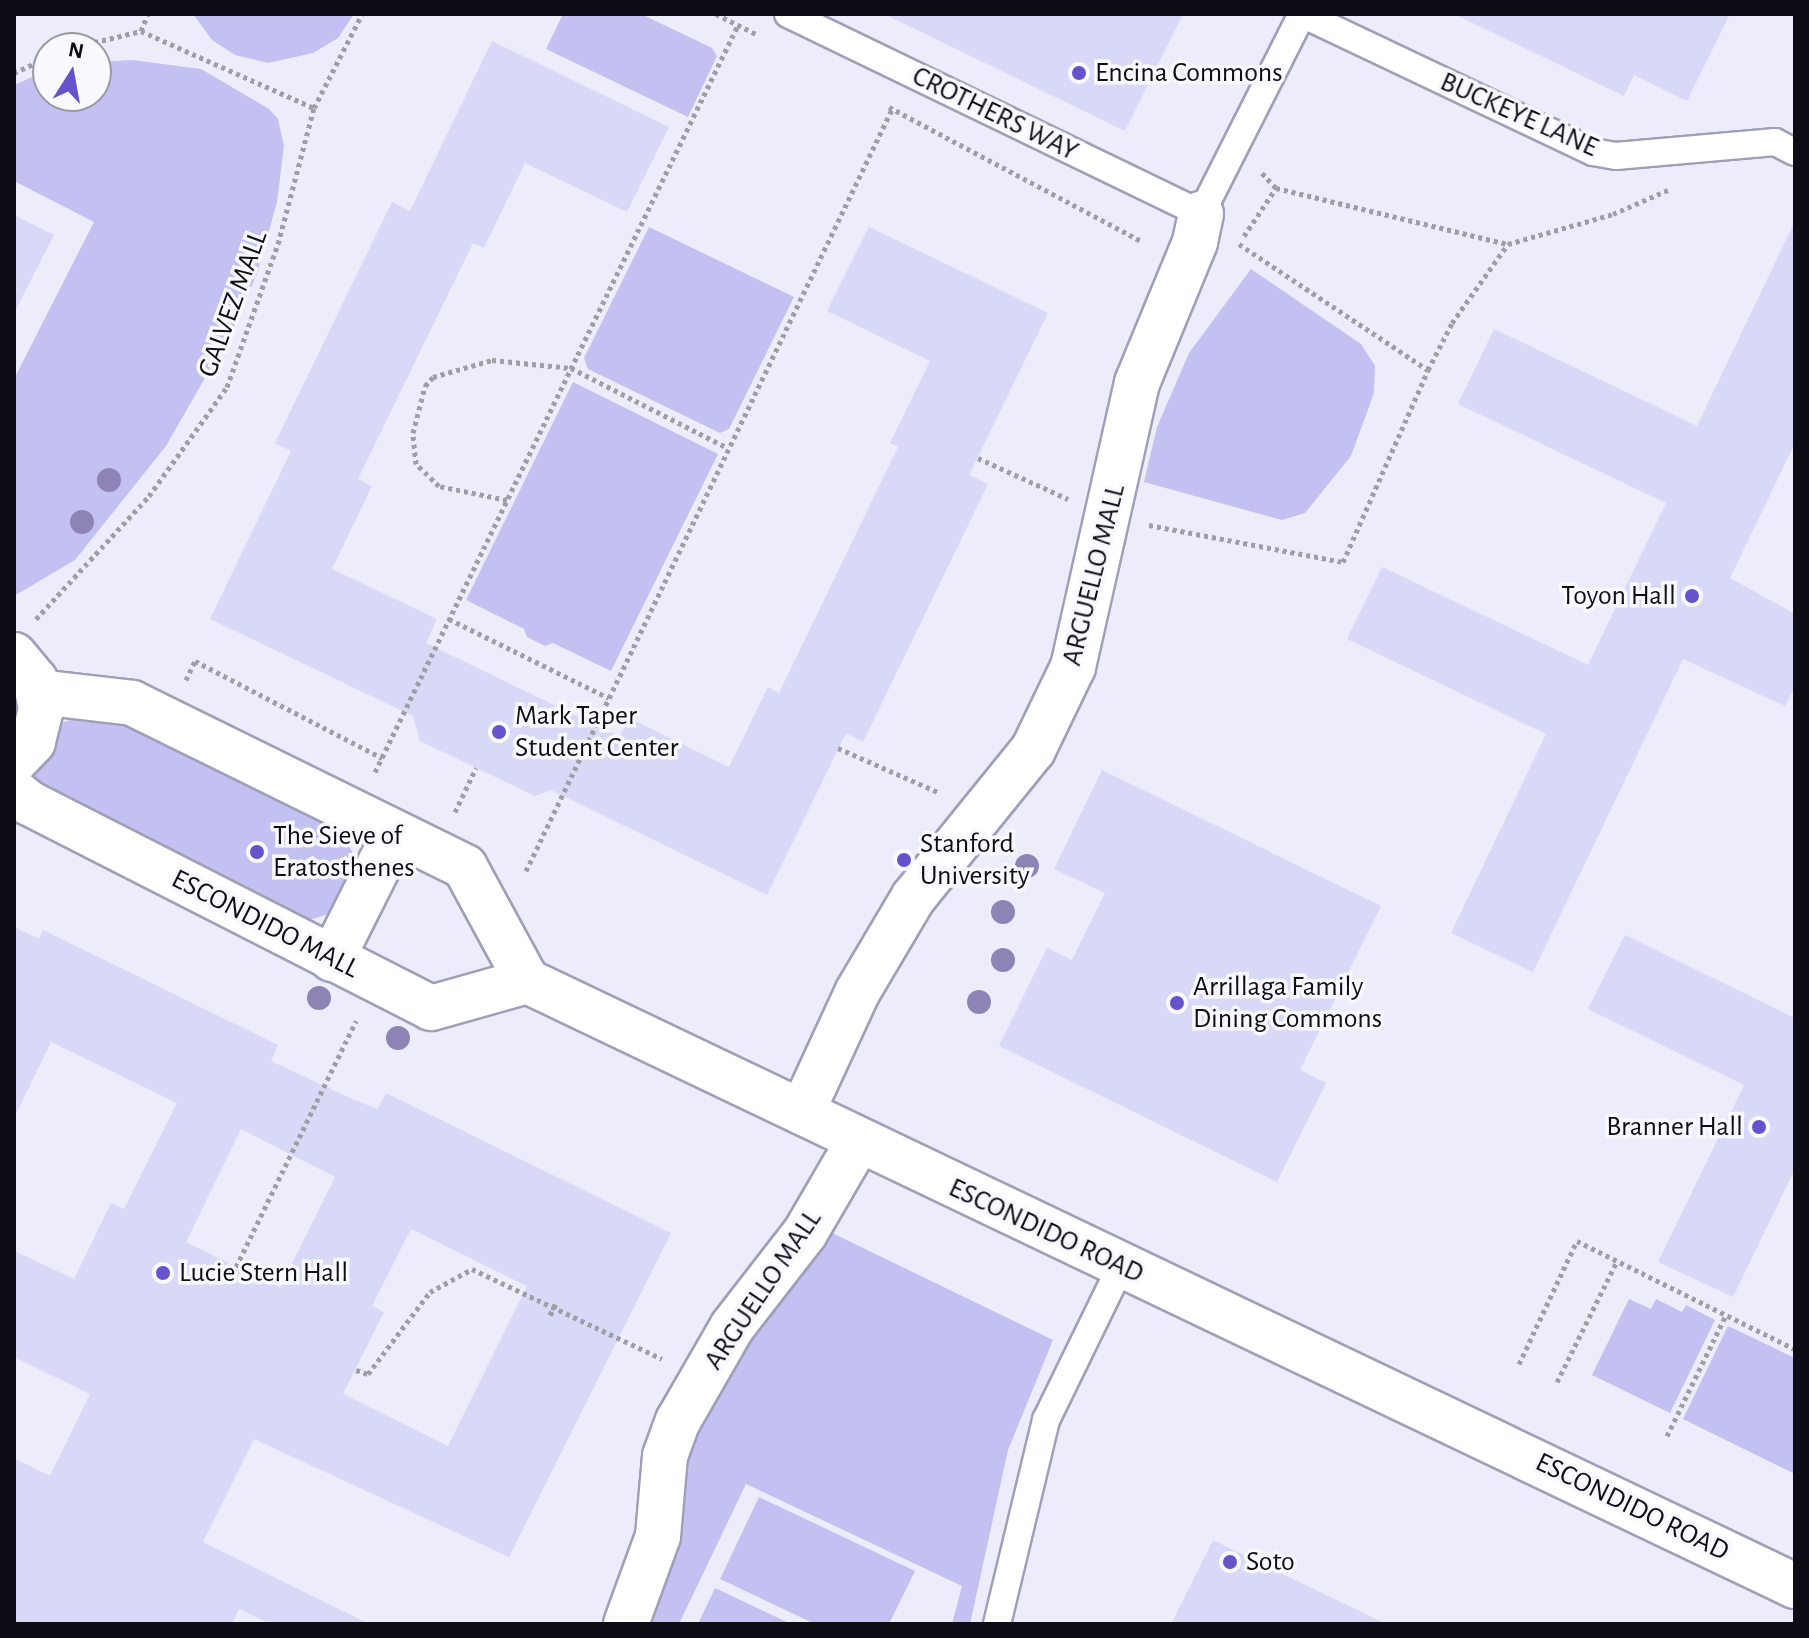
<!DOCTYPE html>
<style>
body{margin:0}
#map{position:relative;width:1809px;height:1638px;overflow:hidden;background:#f8f8fe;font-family:"Alegreya Sans",sans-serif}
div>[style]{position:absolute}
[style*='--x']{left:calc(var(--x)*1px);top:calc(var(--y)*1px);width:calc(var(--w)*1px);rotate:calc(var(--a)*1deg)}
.built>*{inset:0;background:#ececfa}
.green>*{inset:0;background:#c2c1f1}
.building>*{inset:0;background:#d8d8f7}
.path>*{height:5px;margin-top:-2.5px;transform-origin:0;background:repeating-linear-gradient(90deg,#9f9ea5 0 4px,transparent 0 8px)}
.roads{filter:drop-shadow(2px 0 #9f9fb9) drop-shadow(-2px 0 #9f9fb9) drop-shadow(0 2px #9f9fb9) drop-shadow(0 -2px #9f9fb9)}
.lane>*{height:26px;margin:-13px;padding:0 13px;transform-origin:13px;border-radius:13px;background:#fff}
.street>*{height:44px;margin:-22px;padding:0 22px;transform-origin:22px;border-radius:22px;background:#fff}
.path-bridge>*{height:5px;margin-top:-2.5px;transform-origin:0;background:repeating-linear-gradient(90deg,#9f9ea5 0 4px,transparent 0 8px)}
.trees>*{width:24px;height:24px;margin:-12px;border-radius:50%;background:#8d84b5}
.dots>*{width:22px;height:22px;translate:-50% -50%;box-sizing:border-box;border:4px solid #f8f8fe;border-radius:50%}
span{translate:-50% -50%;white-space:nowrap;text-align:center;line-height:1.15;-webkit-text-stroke:7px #f8f8fe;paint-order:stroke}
.poi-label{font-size:28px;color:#0e0d16}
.left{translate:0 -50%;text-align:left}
.right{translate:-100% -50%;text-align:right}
.street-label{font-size:28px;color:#0e0d16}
.frame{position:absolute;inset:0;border:16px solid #0e0d16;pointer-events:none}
.north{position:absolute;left:32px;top:32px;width:80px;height:80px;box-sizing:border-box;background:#f8f8fe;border:2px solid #9a9aa1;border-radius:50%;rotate:11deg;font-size:22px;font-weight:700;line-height:32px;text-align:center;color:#0e0d16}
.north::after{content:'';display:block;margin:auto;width:28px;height:36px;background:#6653cc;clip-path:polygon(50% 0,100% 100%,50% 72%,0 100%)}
</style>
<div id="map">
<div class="built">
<div style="clip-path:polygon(evenodd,14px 14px,1795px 14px,1795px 1624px,14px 1624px,14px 14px,48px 48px,96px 48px,96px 96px,48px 96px,48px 48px)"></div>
</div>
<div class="green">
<div style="clip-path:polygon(193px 14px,354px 14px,338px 38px,313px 53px,268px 63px,235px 55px,212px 40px)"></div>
<div style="clip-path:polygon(563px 14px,641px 14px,712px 48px,717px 56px,688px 117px,546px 49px)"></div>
<div style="clip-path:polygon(132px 60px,201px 69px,269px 109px,278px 119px,284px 146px,277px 202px,257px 274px,233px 329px,166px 446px,75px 560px,14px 596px,14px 379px,94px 222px,14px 181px,14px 85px,48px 70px,48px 96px,96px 96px,96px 62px)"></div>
<div style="clip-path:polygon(649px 227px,794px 297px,729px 429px,720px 433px,588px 369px,584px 358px)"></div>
<div style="clip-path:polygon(1251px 269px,1361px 344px,1375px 366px,1374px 393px,1351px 456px,1305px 513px,1282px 520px,1144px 482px,1157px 427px,1189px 353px)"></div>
<div style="clip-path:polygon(573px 382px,718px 454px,611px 671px,553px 643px,545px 646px,527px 637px,524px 629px,466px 600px)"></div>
<div style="clip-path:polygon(99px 711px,332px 823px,345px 834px,356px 863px,333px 913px,298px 923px,38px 790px,34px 775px,37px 756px,55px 725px)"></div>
<div style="clip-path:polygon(828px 1231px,1053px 1340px,1008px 1450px,970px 1624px,952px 1624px,962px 1586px,746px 1484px,679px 1624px,647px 1624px,678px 1477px,720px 1365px,805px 1271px)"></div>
<div style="clip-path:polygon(1629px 1299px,1651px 1309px,1656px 1299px,1682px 1312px,1686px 1305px,1715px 1320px,1670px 1413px,1592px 1375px)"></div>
<div style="clip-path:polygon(1728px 1326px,1795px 1358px,1795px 1474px,1683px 1419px)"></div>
<div style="clip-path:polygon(759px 1497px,915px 1571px,889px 1624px,815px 1624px,720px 1579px)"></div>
<div style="clip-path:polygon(715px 1588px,791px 1624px,698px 1624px)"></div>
</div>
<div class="building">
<div style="clip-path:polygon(884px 14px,1183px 14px,1125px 131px)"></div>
<div style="clip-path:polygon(1454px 14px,1730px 14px,1687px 101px,1634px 75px,1624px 96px)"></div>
<div style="clip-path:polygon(492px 41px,669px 127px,627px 212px,525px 163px,484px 248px,473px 243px,358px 479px,372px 486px,332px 569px,437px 619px,426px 643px,620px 737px,629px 718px,729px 767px,768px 687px,779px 693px,898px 447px,890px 443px,930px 361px,827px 311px,869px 227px,1048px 313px,969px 475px,988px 484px,863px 742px,846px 733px,767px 895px,551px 790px,535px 796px,420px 741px,413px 716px,210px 619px,291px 451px,275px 443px,392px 202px,410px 211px)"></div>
<div style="clip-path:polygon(14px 215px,54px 235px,14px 313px)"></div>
<div style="clip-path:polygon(1795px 221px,1795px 443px,1730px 578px,1795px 614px,1795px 686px,1785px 706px,1683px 659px,1533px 972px,1451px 933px,1546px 734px,1347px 639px,1382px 567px,1588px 665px,1666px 503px,1458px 404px,1494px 329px,1697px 426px)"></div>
<div style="clip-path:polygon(1102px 770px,1381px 906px,1300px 1070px,1326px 1083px,1277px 1182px,999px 1046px,1047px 948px,1072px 960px,1105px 893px,1054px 869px)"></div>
<div style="clip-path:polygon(evenodd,14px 927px,39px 939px,43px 930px,278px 1045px,271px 1061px,352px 1099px,378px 1109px,386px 1093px,671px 1233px,509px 1557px,254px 1439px,203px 1542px,369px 1624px,271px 1624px,239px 1609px,232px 1624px,14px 1624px,14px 1458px,50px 1476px,90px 1394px,14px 1357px,14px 1251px,74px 1279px,111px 1203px,124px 1209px,177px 1103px,51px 1042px,14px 1118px,14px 927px,241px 1129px,335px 1177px,280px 1288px,186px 1242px,241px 1129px,14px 927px,411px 1229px,527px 1286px,448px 1446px,343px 1394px,384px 1312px,372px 1306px,411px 1229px)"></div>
<div style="clip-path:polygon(1625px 935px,1795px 1018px,1795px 1169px,1733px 1297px,1658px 1262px,1744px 1085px,1588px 1009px)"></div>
<div style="clip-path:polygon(1213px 1540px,1386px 1624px,1171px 1624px)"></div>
</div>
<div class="path">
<div style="--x:716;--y:14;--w:47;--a:26.6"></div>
<div style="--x:141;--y:31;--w:18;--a:-68"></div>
<div style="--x:71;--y:48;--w:72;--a:-13.7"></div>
<div style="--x:141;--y:31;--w:189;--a:24"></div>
<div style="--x:14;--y:73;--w:38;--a:-25"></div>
<div style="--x:889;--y:107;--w:285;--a:28"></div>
<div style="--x:1262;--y:173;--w:21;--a:47"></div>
<div style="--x:1276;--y:188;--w:239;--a:13.6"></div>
<div style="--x:1244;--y:236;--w:58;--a:-56.3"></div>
<div style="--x:1239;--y:244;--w:227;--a:33.7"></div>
<div style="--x:1428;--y:370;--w:53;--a:-62.9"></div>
<div style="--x:1452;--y:323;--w:97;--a:-54.7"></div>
<div style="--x:1508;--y:244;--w:109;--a:-15.9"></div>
<div style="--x:1613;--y:214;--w:60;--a:-23.6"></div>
<div style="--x:978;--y:458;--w:99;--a:24.5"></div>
<div style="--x:507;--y:500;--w:69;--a:-168.4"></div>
<div style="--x:439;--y:486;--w:32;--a:-136"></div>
<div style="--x:416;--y:464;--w:31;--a:-96"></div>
<div style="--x:413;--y:433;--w:49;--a:-75.7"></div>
<div style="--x:425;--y:386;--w:12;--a:-48"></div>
<div style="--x:433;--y:377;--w:61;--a:-16.1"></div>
<div style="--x:492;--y:360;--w:79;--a:5.8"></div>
<div style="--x:571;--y:368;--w:176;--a:27"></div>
<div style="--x:1149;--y:525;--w:197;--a:10.8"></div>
<div style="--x:1343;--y:562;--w:210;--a:-66.1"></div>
<div style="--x:36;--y:619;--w:167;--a:-47.4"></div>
<div style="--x:149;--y:496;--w:134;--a:-54.4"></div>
<div style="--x:227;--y:387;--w:152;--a:-70.4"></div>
<div style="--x:278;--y:244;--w:141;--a:-75.2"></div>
<div style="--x:314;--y:108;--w:106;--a:-62.9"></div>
<div style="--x:449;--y:619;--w:178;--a:26.3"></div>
<div style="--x:186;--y:680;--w:21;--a:-65"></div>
<div style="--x:195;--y:661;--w:211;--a:27.4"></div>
<div style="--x:838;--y:748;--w:111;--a:23.8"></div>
<div style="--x:375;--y:772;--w:831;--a:-64.08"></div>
<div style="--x:455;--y:812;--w:49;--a:-64.5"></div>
<div style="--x:526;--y:871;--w:845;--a:-64.34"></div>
<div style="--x:236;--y:1267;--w:274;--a:-64"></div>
<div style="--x:550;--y:1315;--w:16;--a:-63"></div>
<div style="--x:1519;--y:1364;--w:136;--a:-64.8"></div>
<div style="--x:1577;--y:1241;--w:243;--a:26.4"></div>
<div style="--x:356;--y:1370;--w:13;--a:18"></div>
<div style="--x:368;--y:1374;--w:103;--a:-52.9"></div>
<div style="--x:430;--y:1292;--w:48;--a:-28.7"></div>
<div style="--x:472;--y:1269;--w:210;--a:25.3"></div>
<div style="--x:1557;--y:1382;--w:135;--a:-63.6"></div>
<div style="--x:1667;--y:1436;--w:135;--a:-64"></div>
</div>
<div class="roads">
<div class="lane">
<div style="--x:788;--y:14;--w:459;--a:25.8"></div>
<div style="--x:1201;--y:214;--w:224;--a:-63.2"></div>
<div style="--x:1302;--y:14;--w:322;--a:25.4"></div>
<div style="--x:1593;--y:152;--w:23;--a:10"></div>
<div style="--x:1616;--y:156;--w:160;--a:-5"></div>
<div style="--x:1775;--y:142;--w:22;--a:27"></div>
<div style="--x:997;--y:1624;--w:210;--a:-76.5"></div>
<div style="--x:1046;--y:1420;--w:171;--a:-64"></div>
</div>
<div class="street">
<div style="--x:14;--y:655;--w:33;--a:50"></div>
<div style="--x:35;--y:680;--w:30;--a:78"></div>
<div style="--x:41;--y:709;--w:34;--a:104"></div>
<div style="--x:33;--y:742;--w:28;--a:134"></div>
<div style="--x:39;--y:692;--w:94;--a:6.7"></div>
<div style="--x:132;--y:703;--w:371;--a:26.2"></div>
<div style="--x:465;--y:867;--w:130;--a:61.5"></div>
<div style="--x:527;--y:981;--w:1405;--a:25.51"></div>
<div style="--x:14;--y:791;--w:19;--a:39"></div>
<div style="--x:29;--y:803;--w:451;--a:27"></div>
<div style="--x:431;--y:1008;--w:100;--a:-15.7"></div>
<div style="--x:332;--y:959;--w:139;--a:-63.4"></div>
<div style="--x:802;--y:1112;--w:133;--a:-65.2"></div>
<div style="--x:858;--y:991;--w:108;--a:-59.4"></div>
<div style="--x:913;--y:898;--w:191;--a:-51"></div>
<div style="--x:1033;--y:750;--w:92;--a:-64.3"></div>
<div style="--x:1073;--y:667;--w:291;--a:-77.3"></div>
<div style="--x:1137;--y:383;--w:152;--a:-67.6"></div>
<div style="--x:1195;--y:242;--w:29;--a:-78"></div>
<div style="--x:626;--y:1624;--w:94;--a:-70"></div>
<div style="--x:658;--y:1536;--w:80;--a:-85"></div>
<div style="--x:665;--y:1456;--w:37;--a:-70"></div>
<div style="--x:678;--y:1421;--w:108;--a:-60.1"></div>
<div style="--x:732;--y:1327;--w:119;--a:-52.2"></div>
<div style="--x:805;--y:1233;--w:105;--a:-59.8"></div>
</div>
</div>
<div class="path-bridge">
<div style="--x:550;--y:1315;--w:16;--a:-63"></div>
</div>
<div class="trees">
<div style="left:109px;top:480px"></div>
<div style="left:82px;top:522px"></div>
<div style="left:1027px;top:866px"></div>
<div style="left:1003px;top:912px"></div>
<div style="left:1003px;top:960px"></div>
<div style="left:319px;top:998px"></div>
<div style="left:979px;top:1002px"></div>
<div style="left:398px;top:1038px"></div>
</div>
<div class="dots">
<div style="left:1079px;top:73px;background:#6653cc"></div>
<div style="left:1692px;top:596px;background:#6653cc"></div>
<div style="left:499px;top:732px;background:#6653cc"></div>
<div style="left:257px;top:852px;background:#6653cc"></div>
<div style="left:904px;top:860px;background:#6653cc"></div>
<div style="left:1177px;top:1003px;background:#6653cc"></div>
<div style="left:1759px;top:1127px;background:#6653cc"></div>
<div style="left:163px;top:1273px;background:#6653cc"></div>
<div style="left:1230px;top:1562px;background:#6653cc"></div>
</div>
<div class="poi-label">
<span class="left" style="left:1095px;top:73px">Encina Commons</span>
<span class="right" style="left:1676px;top:596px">Toyon Hall</span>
<span class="left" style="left:515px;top:732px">Mark Taper<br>Student Center</span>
<span class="left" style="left:273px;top:852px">The Sieve of<br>Eratosthenes</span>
<span class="left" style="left:920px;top:860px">Stanford<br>University</span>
<span class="left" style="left:1193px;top:1003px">Arrillaga Family<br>Dining Commons</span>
<span class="right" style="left:1743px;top:1127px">Branner Hall</span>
<span class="left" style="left:179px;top:1273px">Lucie Stern Hall</span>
<span class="left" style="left:1246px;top:1562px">Soto</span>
</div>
<div class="street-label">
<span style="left:995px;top:114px;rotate:26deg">CROTHERS WAY</span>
<span style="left:1519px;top:115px;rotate:24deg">BUCKEYE LANE</span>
<span style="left:233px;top:304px;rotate:-70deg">GALVEZ MALL</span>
<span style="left:1094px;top:575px;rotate:-76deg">ARGUELLO MALL</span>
<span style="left:265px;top:924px;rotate:27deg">ESCONDIDO MALL</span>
<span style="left:1046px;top:1231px;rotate:25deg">ESCONDIDO ROAD</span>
<span style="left:763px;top:1290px;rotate:-56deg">ARGUELLO MALL</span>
<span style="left:1632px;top:1507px;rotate:26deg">ESCONDIDO ROAD</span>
</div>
<div class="frame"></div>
<div class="north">N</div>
</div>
